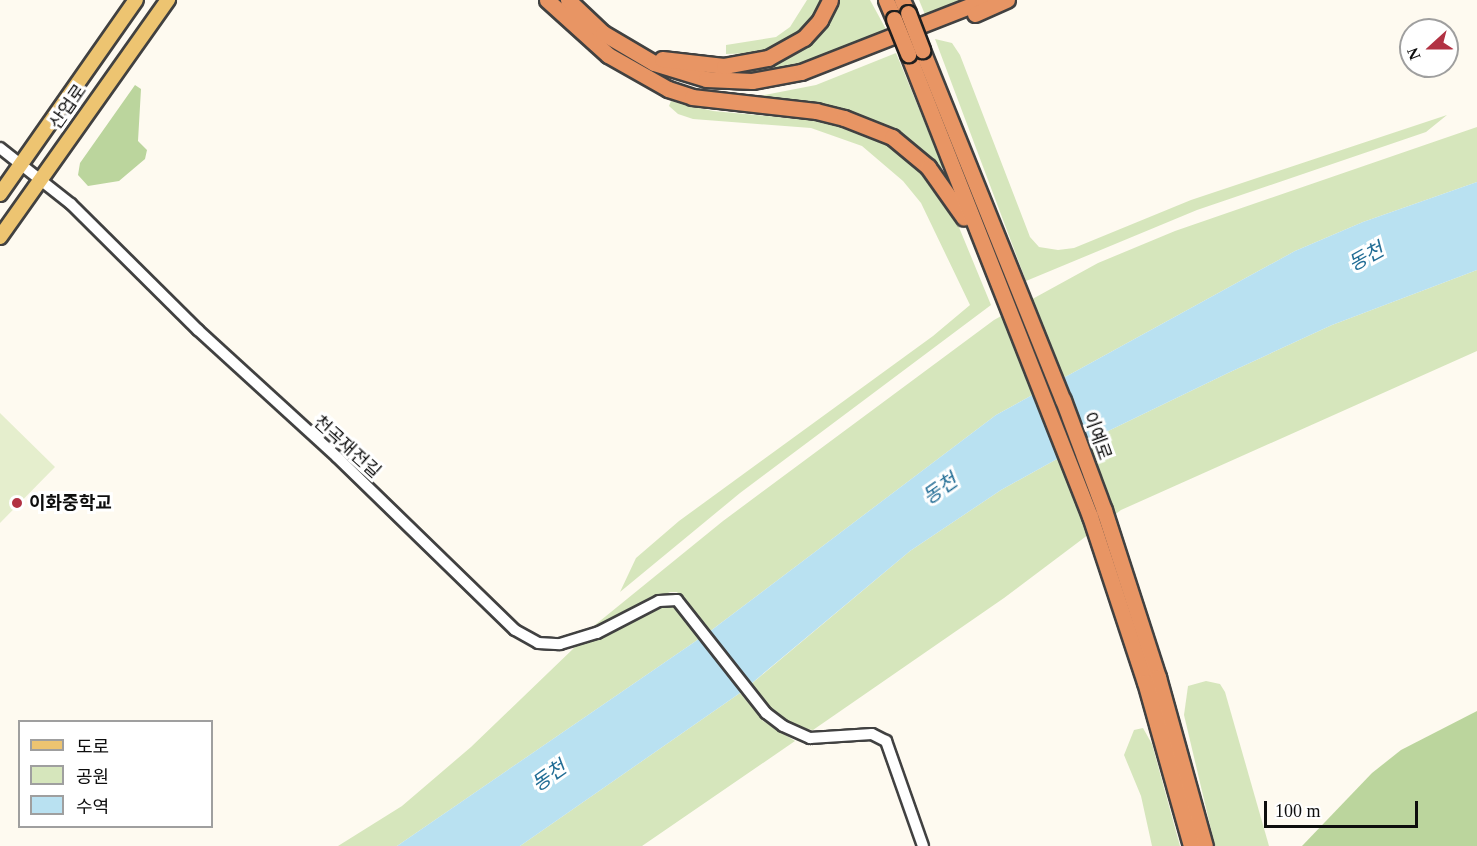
<!DOCTYPE html>
<meta charset="utf-8">
<style>
body{margin:0}
#map{position:relative;width:1477px;height:846px;overflow:hidden;background:#fefaf0;font-family:"Times New Roman","Noto Sans KR",serif}
div>[style]{position:absolute}
[style*='--x']{left:calc(var(--x)*1px);top:calc(var(--y)*1px);width:calc(var(--w)*1px);rotate:calc(var(--a)*1deg)}
.green>*{inset:0;background:#d6e6bc}
.forest>*{inset:0;background:#bbd59d}
.pitch>*{inset:0;background:#e5eecd}
.water>*{inset:0;background:#b9e1f1}
.roads{filter:drop-shadow(2px 0 #414141) drop-shadow(-2px 0 #414141) drop-shadow(0 2px #414141) drop-shadow(0 -2px #414141)}
.minor>*{height:10px;margin:-5px;padding:0 5px;transform-origin:5px;border-radius:5px;background:#fff}
.major>*{height:14px;margin:-7px;padding:0 7px;transform-origin:7px;border-radius:7px;background:#edc471}
.highway>*{height:15px;margin:-7.5px;padding:0 7.5px;transform-origin:7.5px;border-radius:7.5px;background:#e89564}
.bridges{filter:drop-shadow(2px 0 #1f1f1f) drop-shadow(-2px 0 #1f1f1f) drop-shadow(0 2px #1f1f1f) drop-shadow(0 -2px #1f1f1f)}
.highway-bridge>*{height:15px;margin:-7.5px;padding:0 7.5px;transform-origin:7.5px;border-radius:7.5px;background:#e89564}
.dots>*{width:16px;height:16px;translate:-50% -50%;box-sizing:border-box;border:3px solid #fff;border-radius:50%}
span{translate:-50% -50%;white-space:nowrap;text-align:center;line-height:1.15;-webkit-text-stroke:6px #fff;paint-order:stroke}
.street-label{font-size:18px;color:#0e0e0e}
.poi-label{font-size:18px;color:#0e0e0e;font-weight:700}
.left{translate:0 -50%;text-align:left}
.water-label{font-size:20px;color:#226d95;font-style:italic}
.legend{position:absolute;left:18px;top:720px;width:195px;height:108px;box-sizing:border-box;background:#fff;border:2px solid #9f9f9f;margin:0;padding:8px 10px;list-style:none;font-size:18px;color:#0e0e0e}
.legend li{display:flex;align-items:center;gap:12px;height:30px}
.legend b{width:30px;border:2px solid #9f9f9f}
.north{position:absolute;left:1399px;top:18px;width:60px;height:60px;box-sizing:border-box;background:#fff;border:2px solid #9f9f9f;border-radius:50%;rotate:249deg;font-size:16px;font-weight:700;line-height:24px;text-align:center;color:#0e0e0e}
.north::after{content:'';display:block;margin:auto;width:21px;height:27px;background:#b23243;clip-path:polygon(50% 0,100% 100%,50% 72%,0 100%)}
.scale{position:absolute;left:1264px;top:801px;width:154px;height:27px;box-sizing:border-box;border:3px solid #0e0e0e;border-top:0;padding-left:8px;font-size:18px;line-height:21px;white-space:nowrap;color:#0e0e0e;-webkit-text-stroke:4px #fff;paint-order:stroke}
</style>
<div id="map">
<div class="green">
<div style="clip-path:polygon(807px 0,822px 0,812px 17px,792px 38px,759px 53px,726px 54px,726px 45px,776px 37px,790px 27px)"></div>
<div style="clip-path:polygon(835px 0,870px 0,887px 31px,811px 62px,746px 76px,746px 68px,778px 59px)"></div>
<div style="clip-path:polygon(919px 0,969px 0,926px 17px)"></div>
<div style="clip-path:polygon(935px 39px,952px 43px,960px 55px,1030px 237px,1039px 247px,1058px 250px,1074px 248px,1191px 200px,1447px 115px,1426px 132px,1197px 210px,1026px 281px)"></div>
<div style="clip-path:polygon(896px 53px,943px 167px,939px 169px,898px 134px,755px 97px,816px 85px)"></div>
<div style="clip-path:polygon(671px 101px,713px 111px,820px 121px,885px 142px,931px 181px,956px 220px,991px 305px,740px 493px,620px 592px,636px 558px,679px 521px,933px 336px,970px 305px,921px 203px,903px 181px,862px 146px,811px 128px,693px 119px,678px 114px,669px 106px)"></div>
<div style="clip-path:polygon(1477px 127px,1477px 182px,1363px 222px,1295px 251px,996px 415px,709px 632px,397px 846px,338px 846px,402px 806px,471px 747px,575px 647px,659px 606px,671px 603px,683px 609px,688px 605px,677px 592px,670px 592px,597px 628px,595px 625px,723px 521px,994px 320px,1098px 263px,1175px 231px)"></div>
<div style="clip-path:polygon(1477px 270px,1477px 351px,1121px 510px,1004px 598px,813px 730px,801px 728px,771px 711px,750px 685px,910px 551px,1001px 490px,1102px 434px,1228px 373px,1332px 325px)"></div>
<div style="clip-path:polygon(1206px 681px,1220px 684px,1225px 692px,1269px 846px,1215px 846px,1184px 715px,1188px 686px)"></div>
<div style="clip-path:polygon(740px 693px,763px 721px,795px 741px,642px 846px,520px 846px)"></div>
<div style="clip-path:polygon(1143px 728px,1152px 744px,1180px 846px,1152px 846px,1141px 796px,1124px 755px,1134px 730px)"></div>
</div>
<div class="forest">
<div style="clip-path:polygon(135px 85px,141px 89px,138px 141px,147px 150px,145px 159px,119px 181px,88px 186px,78px 175px,80px 163px)"></div>
<div style="clip-path:polygon(1477px 711px,1477px 846px,1302px 846px,1372px 773px,1401px 750px)"></div>
</div>
<div class="pitch">
<div style="clip-path:polygon(0 413px,55px 467px,0 523px)"></div>
</div>
<div class="water">
<div style="clip-path:polygon(1477px 182px,1477px 270px,1332px 325px,1228px 373px,1102px 434px,1001px 490px,910px 551px,740px 693px,520px 846px,397px 846px,709px 632px,996px 415px,1295px 251px,1363px 222px)"></div>
</div>
<div class="roads">
<div class="minor">
<div style="--x:0;--y:148;--w:90;--a:38.3"></div>
<div style="--x:71;--y:204;--w:179;--a:44.8"></div>
<div style="--x:198;--y:330;--w:188;--a:42.4"></div>
<div style="--x:337;--y:457;--w:248;--a:44.2"></div>
<div style="--x:515;--y:630;--w:26;--a:29"></div>
<div style="--x:538;--y:643;--w:22;--a:3"></div>
<div style="--x:560;--y:644;--w:39;--a:-17"></div>
<div style="--x:597;--y:633;--w:70;--a:-27.3"></div>
<div style="--x:659;--y:601;--w:18;--a:-3"></div>
<div style="--x:677;--y:600;--w:144;--a:51.8"></div>
<div style="--x:766;--y:713;--w:21;--a:37"></div>
<div style="--x:783;--y:726;--w:30;--a:24"></div>
<div style="--x:810;--y:738;--w:62;--a:-3.7"></div>
<div style="--x:872;--y:734;--w:16;--a:27"></div>
<div style="--x:886;--y:741;--w:111;--a:70.6"></div>
</div>
<div class="major">
<div style="--x:0;--y:194;--w:237;--a:-55"></div>
<div style="--x:0;--y:237;--w:291;--a:-54.7"></div>
</div>
<div class="highway">
<div style="--x:547;--y:0;--w:82;--a:42"></div>
<div style="--x:608;--y:55;--w:69;--a:29.5"></div>
<div style="--x:668;--y:89;--w:25;--a:18"></div>
<div style="--x:692;--y:97;--w:125;--a:6.4"></div>
<div style="--x:816;--y:111;--w:29;--a:14"></div>
<div style="--x:844;--y:118;--w:52;--a:21.6"></div>
<div style="--x:892;--y:137;--w:47;--a:39.8"></div>
<div style="--x:928;--y:167;--w:62;--a:54.8"></div>
<div style="--x:568;--y:0;--w:48;--a:43.3"></div>
<div style="--x:603;--y:33;--w:59;--a:30.5"></div>
<div style="--x:654;--y:63;--w:54;--a:17.1"></div>
<div style="--x:706;--y:79;--w:46;--a:2.5"></div>
<div style="--x:752;--y:81;--w:50;--a:-10.4"></div>
<div style="--x:801;--y:72;--w:198;--a:-21.4"></div>
<div style="--x:886;--y:0;--w:21;--a:67"></div>
<div style="--x:902;--y:0;--w:14;--a:65"></div>
<div style="--x:975;--y:14;--w:35;--a:-24"></div>
<div style="--x:922;--y:50;--w:377;--a:68.1"></div>
<div style="--x:1063;--y:400;--w:117;--a:69.6"></div>
<div style="--x:1104;--y:510;--w:176;--a:72.1"></div>
<div style="--x:1158;--y:677;--w:175;--a:74.5"></div>
<div style="--x:908;--y:54;--w:497;--a:68.5"></div>
<div style="--x:1090;--y:516;--w:175;--a:71.7"></div>
<div style="--x:1145;--y:682;--w:170;--a:74.3"></div>
<div style="--x:662;--y:59;--w:62;--a:6.4"></div>
<div style="--x:724;--y:66;--w:45;--a:-10.3"></div>
<div style="--x:768;--y:58;--w:41;--a:-29.1"></div>
<div style="--x:804;--y:38;--w:24;--a:-48"></div>
<div style="--x:820;--y:20;--w:22;--a:-63"></div>
</div>
</div>
<div class="bridges">
<div class="highway-bridge">
<div style="--x:908;--y:13;--w:40;--a:69"></div>
<div style="--x:894;--y:19;--w:38;--a:68"></div>
</div>
</div>
<div class="dots">
<div style="left:17px;top:503px;background:#b23243"></div>
</div>
<div class="street-label">
<span style="left:68px;top:107px;rotate:-55deg">산업로</span>
<span style="left:1097px;top:436px;rotate:70deg">이예로</span>
<span style="left:347px;top:447px;rotate:42deg">천곡재전길</span>
</div>
<div class="poi-label">
<span class="left" style="left:29px;top:503px">이화중학교</span>
</div>
<div class="water-label">
<span style="left:1366px;top:257px;rotate:-29deg">동천</span>
<span style="left:940px;top:489px;rotate:-35deg">동천</span>
<span style="left:549px;top:776px;rotate:-35deg">동천</span>
</div>
<ul class="legend">
<li><b style="height:8px;background:#edc471"></b>도로</li>
<li><b style="height:16px;background:#d6e6bc"></b>공원</li>
<li><b style="height:16px;background:#b9e1f1"></b>수역</li>
</ul>
<div class="north">N</div>
<div class="scale">100 m</div>
</div>
